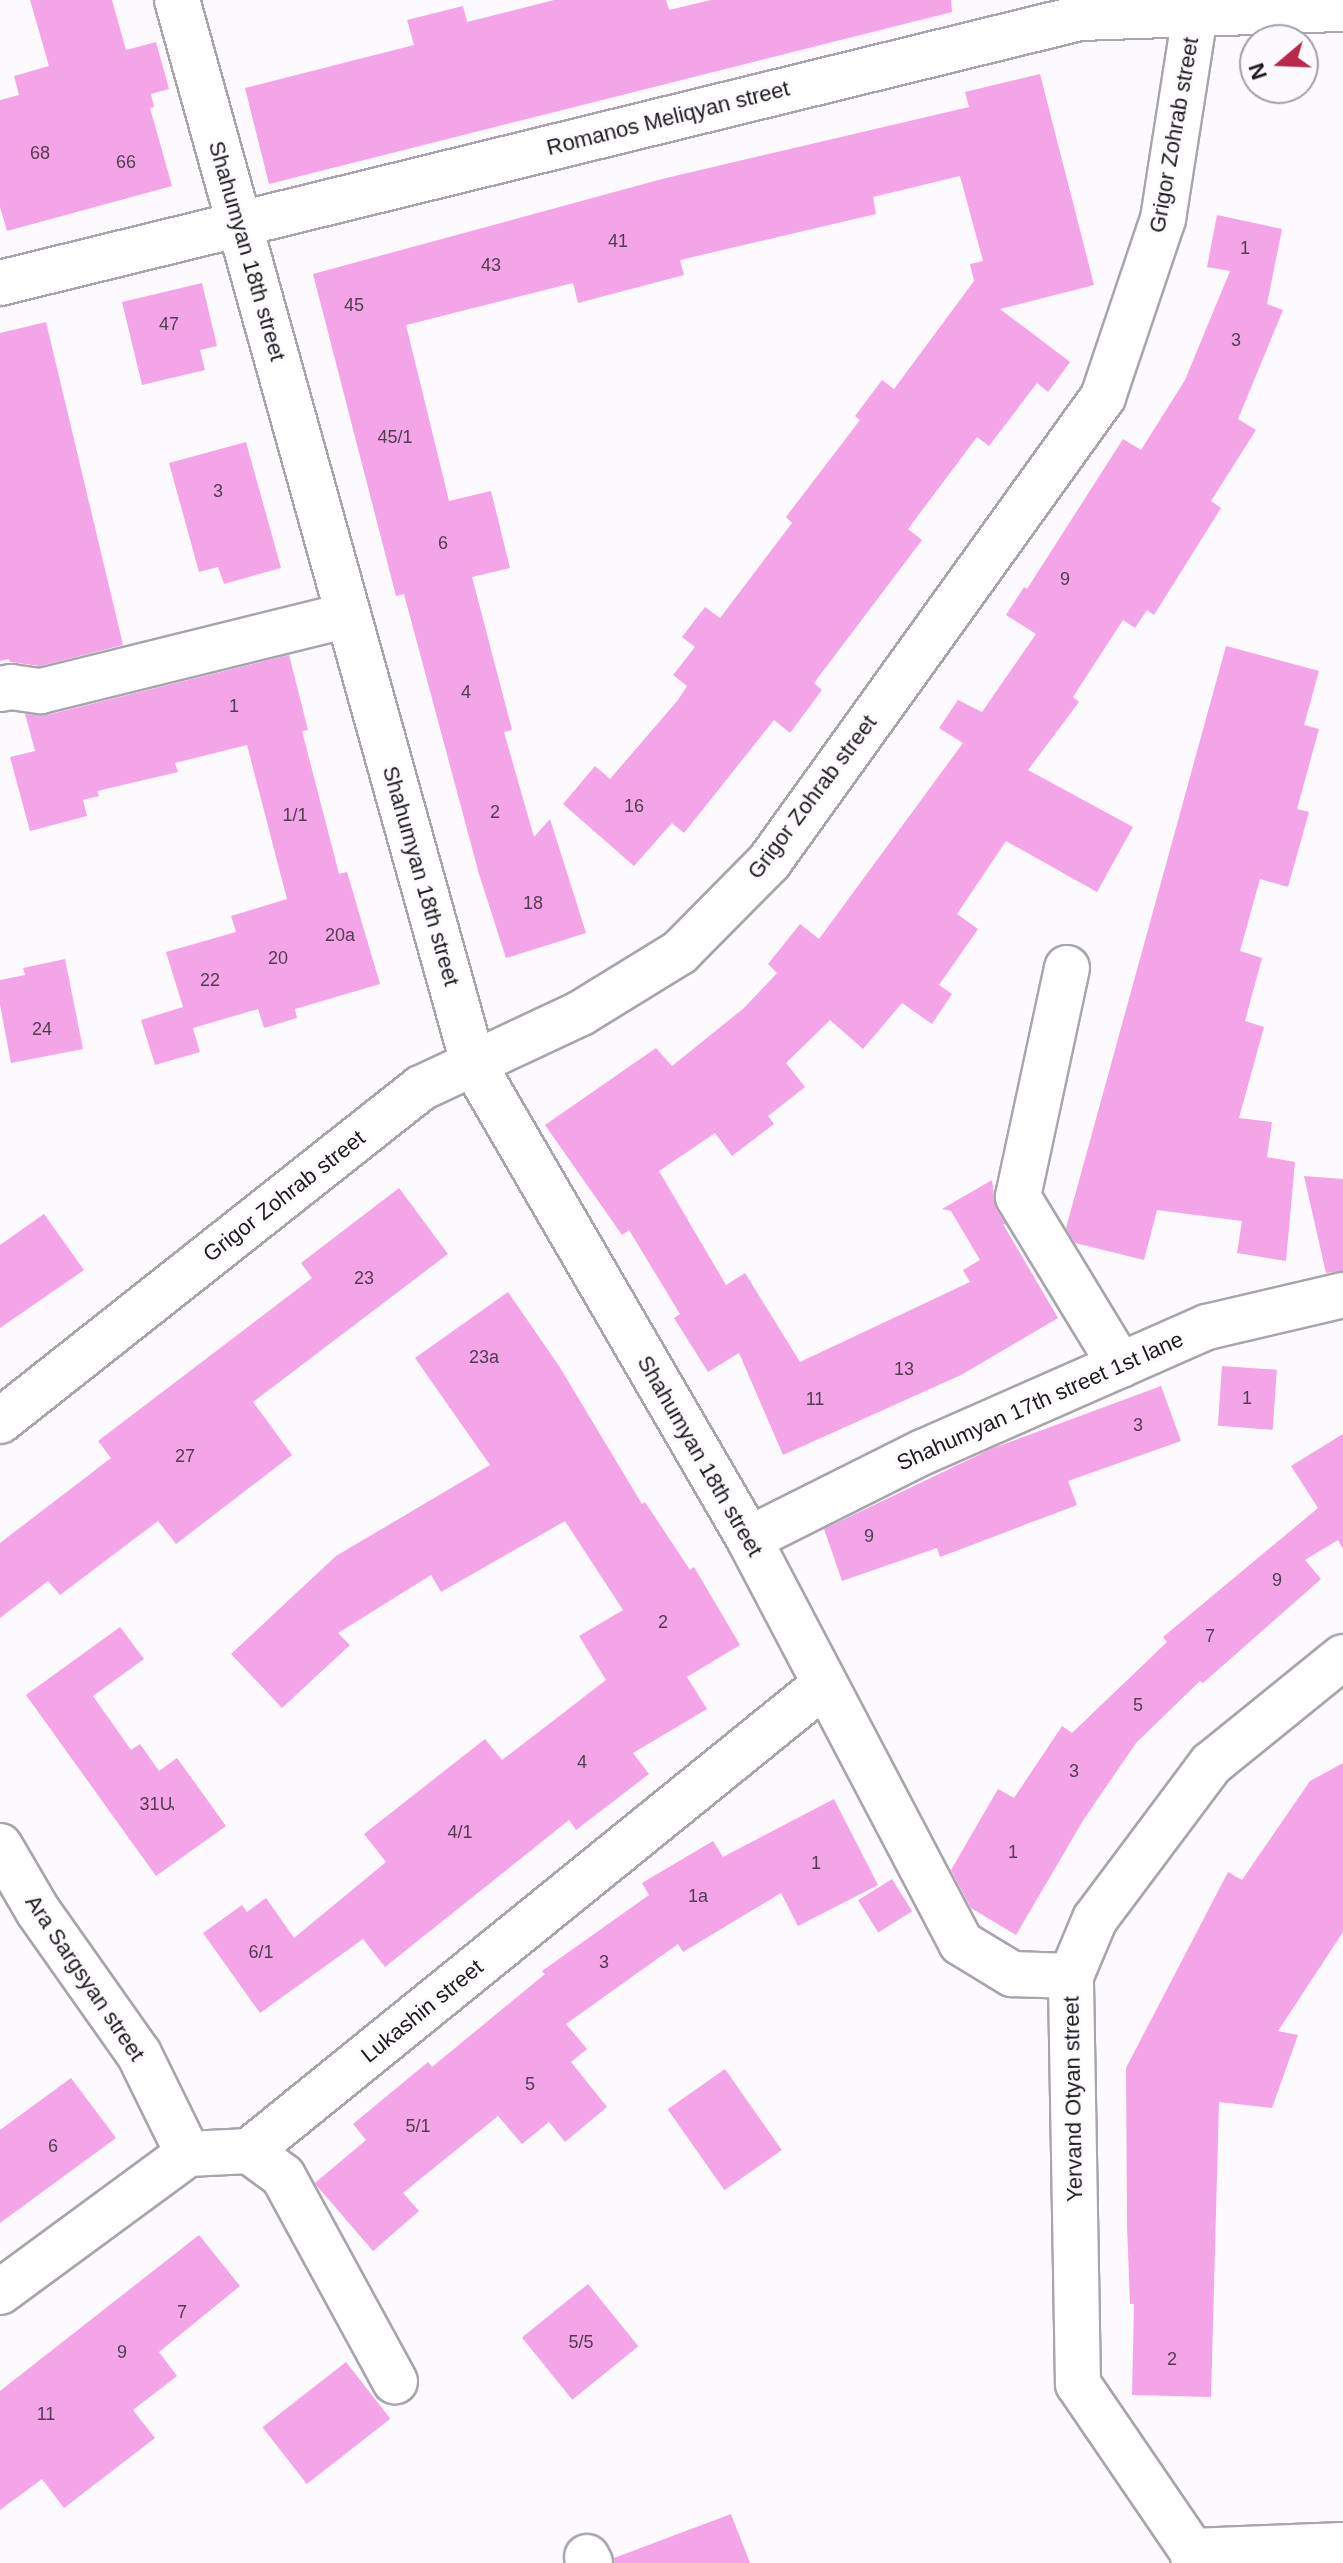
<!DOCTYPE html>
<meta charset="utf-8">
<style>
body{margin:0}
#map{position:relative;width:1343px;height:2563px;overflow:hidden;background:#fdfaff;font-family:Arial,"Noto Sans Armenian",sans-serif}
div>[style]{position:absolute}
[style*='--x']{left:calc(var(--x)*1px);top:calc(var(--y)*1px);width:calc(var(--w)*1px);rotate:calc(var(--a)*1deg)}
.building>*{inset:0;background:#f4a5e7;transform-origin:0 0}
.roads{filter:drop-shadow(2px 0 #a9a4ad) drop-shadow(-2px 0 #a9a4ad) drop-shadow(0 2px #a9a4ad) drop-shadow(0 -2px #a9a4ad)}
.minor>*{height:44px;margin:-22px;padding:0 22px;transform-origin:22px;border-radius:22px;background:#fff}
span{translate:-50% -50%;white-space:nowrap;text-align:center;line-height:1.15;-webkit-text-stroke:6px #fdfaff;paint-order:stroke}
.number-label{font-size:18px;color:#523d50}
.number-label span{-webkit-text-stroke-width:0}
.street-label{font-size:22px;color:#1c1a1d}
.north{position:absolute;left:1239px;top:24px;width:80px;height:80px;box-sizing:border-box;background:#fdfaff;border:2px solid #a3a0a5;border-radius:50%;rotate:251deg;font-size:22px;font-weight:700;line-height:32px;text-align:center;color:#1c1a1d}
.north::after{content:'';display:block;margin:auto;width:28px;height:36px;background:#ba294b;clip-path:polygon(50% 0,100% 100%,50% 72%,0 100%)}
</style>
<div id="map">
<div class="building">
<div style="clip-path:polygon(30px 0,112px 0,126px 50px,156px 42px,169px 89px,151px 94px,154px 107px,150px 108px,172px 186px,7px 231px,0 207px,0 100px,19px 95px,14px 76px,49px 66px)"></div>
<div style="clip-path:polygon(554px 0,666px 0,669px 10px,711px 0,951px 0,952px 12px,269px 184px,245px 88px,414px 45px,407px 20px,463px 6px,467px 22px)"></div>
<div style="clip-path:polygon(1040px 74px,1094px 285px,1000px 309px,1070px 362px,1048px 392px,1037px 383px,989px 446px,977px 437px,908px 529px,922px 540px,814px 683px,822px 690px,790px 733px,774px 720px,684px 833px,672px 823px,634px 866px,563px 804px,595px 766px,610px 779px,678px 700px,687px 686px,673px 675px,695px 647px,682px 637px,705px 607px,720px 618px,792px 523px,786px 517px,860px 420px,855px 416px,882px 380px,894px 389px,974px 281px,970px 264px,983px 261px,960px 176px,873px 197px,876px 214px,680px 260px,684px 275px,578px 303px,573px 283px,406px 325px,449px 501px,491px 491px,510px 568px,472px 577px,512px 730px,504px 732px,534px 837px,550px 819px,586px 933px,506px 958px,479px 874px,404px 594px,396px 596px,313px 274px,662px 179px,969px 107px,965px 92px)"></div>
<div style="clip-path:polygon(1217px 215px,1282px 229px,1267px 304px,1283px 310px,1238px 419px,1256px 430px,1211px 501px,1221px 508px,1154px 615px,1147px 610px,1135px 628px,1123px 620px,1073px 697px,1079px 702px,1028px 770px,1133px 827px,1097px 892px,1006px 841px,957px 914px,978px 929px,939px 985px,952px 994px,932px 1024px,902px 1003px,863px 1049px,830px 1020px,786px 1063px,805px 1087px,768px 1116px,774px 1124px,732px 1156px,715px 1133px,659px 1171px,726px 1285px,745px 1273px,800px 1362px,970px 1282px,963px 1270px,980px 1260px,951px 1211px,942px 1209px,992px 1180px,996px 1209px,1006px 1225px,1003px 1224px,1058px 1318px,961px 1375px,783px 1455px,739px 1353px,708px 1372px,674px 1318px,680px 1314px,629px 1230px,622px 1235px,545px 1125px,656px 1048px,672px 1066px,744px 1008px,777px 973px,768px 964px,800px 924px,819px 939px,963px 743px,939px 728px,958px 700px,982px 712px,1036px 634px,1006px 615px,1024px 587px,1027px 589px,1123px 439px,1141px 450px,1185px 380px,1230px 271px,1207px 267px)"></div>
<div style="clip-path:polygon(202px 283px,217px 346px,200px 350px,205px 370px,142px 385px,122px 302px)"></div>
<div style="clip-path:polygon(46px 322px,123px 645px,40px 666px,10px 662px,9px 659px,0 661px,0 333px)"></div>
<div style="clip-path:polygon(246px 442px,281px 568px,224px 584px,218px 567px,199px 572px,169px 463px)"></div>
<div style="clip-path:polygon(1226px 646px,1319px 671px,1304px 725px,1319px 729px,1297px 809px,1309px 812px,1288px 887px,1260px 879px,1240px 951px,1262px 958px,1245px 1021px,1264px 1027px,1239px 1118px,1272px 1122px,1267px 1157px,1295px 1162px,1286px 1261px,1237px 1253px,1242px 1221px,1157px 1210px,1144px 1260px,1075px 1243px,1066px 1228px)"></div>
<div style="clip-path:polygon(289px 655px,308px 730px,302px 731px,339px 874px,347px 872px,380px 984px,295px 1009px,297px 1018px,264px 1028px,258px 1009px,193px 1028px,200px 1052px,155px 1065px,141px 1020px,183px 1007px,166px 952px,236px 932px,231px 916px,287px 899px,247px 745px,175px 763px,178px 772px,97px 791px,99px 796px,83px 800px,87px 816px,30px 831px,10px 757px,35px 751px,25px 714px,47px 715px)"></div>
<div style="clip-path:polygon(65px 959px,83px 1049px,11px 1063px,0 1005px,0 980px,25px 975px,23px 968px)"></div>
<div style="clip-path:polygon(1304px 1176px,1343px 1179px,1343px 1271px,1326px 1273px)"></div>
<div style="clip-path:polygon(399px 1188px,448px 1254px,253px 1402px,292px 1455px,176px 1544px,158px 1521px,60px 1595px,48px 1581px,0 1618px,0 1543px,111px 1458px,98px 1441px,312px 1278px,301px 1263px)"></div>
<div style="clip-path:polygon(44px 1214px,84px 1270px,0 1328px,0 1245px)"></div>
<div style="clip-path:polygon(508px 1292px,559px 1366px,642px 1504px,645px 1502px,690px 1570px,694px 1567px,740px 1645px,687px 1677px,707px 1709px,633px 1753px,649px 1774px,576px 1830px,569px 1820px,385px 1967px,363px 1939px,260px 2013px,203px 1933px,242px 1905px,247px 1912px,266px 1898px,294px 1938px,386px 1862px,364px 1834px,485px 1739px,502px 1760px,606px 1680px,579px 1636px,623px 1610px,565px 1521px,441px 1592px,431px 1575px,338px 1633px,350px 1645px,282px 1708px,231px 1654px,336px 1556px,490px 1465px,415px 1358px)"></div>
<div style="left:1222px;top:1366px;width:55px;height:60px;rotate:4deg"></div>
<div style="clip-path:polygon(1161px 1386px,1181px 1441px,1068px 1481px,1077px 1505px,940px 1557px,937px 1548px,842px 1581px,824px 1529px,991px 1449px)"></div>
<div style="clip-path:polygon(1343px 1434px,1343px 1549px,1338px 1540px,1305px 1560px,1321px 1579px,1203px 1683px,1200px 1681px,1136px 1743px,1084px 1819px,1016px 1935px,971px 1908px,951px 1870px,998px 1789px,1014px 1798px,1062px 1726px,1072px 1733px,1167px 1642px,1163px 1637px,1318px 1508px,1291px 1466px)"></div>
<div style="clip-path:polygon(120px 1627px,144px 1659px,93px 1696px,131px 1750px,140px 1744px,159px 1771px,177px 1758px,226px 1826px,156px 1876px,26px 1695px)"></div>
<div style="clip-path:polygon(1343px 1763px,1343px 1932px,1278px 2031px,1298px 2035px,1272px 2108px,1219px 2102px,1211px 2397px,1132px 2395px,1134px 2304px,1130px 2304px,1127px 2225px,1126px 2068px,1228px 1872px,1242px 1880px,1310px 1781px)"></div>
<div style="clip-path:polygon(834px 1799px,878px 1885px,798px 1926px,781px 1893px,683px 1952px,678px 1944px,566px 2024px,587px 2049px,571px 2062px,607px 2107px,565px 2142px,549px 2122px,522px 2144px,498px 2116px,403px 2193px,419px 2211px,373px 2251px,317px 2186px,315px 2183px,366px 2140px,353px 2124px,428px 2062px,432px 2067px,545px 1974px,542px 1971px,649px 1895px,642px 1883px,713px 1841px,723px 1857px)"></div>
<div style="left:892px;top:1879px;width:38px;height:40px;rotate:58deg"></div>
<div style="left:725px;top:2069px;width:99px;height:70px;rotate:55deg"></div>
<div style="clip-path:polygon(71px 2078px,116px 2138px,0 2223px,0 2130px)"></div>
<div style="clip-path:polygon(199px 2235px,240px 2286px,159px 2352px,177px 2376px,133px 2410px,155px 2438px,64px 2508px,42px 2479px,0 2510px,0 2391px)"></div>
<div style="left:588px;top:2284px;width:80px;height:85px;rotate:51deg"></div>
<div style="left:346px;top:2362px;width:72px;height:106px;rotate:52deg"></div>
<div style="clip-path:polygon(731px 2514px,750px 2563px,615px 2563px,614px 2558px)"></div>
</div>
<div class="roads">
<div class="minor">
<div style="--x:177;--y:0;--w:1103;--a:74.44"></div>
<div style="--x:473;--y:1063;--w:550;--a:59.89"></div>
<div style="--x:749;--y:1539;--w:456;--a:62.3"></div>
<div style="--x:961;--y:1943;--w:60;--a:31.3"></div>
<div style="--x:1012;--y:1974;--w:59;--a:1.9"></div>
<div style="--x:0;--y:283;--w:1112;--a:-13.79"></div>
<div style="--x:1080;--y:18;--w:263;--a:-2"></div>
<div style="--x:0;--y:689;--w:11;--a:-10"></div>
<div style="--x:11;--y:687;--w:30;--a:8"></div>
<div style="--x:41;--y:691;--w:316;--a:-13.9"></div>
<div style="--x:1067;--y:968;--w:234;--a:102.1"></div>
<div style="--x:1018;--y:1197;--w:197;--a:58.7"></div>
<div style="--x:0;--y:1421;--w:537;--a:-38.34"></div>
<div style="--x:421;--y:1088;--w:177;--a:-25.1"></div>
<div style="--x:581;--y:1013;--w:116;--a:-31.6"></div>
<div style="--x:680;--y:952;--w:127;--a:-45.3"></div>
<div style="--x:769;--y:862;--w:573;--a:-54.31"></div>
<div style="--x:1103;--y:397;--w:188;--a:-71.4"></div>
<div style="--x:1163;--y:219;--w:206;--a:-81.1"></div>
<div style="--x:749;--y:1539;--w:195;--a:-26.6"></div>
<div style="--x:923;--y:1452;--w:310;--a:-23.8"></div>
<div style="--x:1207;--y:1327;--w:140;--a:-13.2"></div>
<div style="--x:0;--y:1846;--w:75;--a:59.7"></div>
<div style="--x:38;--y:1911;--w:175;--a:54.8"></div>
<div style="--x:139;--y:2054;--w:111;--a:63.9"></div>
<div style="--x:249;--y:2151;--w:42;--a:36.3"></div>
<div style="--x:283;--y:2176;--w:234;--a:61.4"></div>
<div style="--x:0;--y:2292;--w:233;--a:-36.3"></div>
<div style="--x:188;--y:2154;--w:61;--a:-2.8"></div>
<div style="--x:249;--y:2151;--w:740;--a:-39.02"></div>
<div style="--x:1192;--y:2551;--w:151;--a:-2.3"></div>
<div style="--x:587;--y:2557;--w:7;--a:63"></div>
<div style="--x:1194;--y:2563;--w:12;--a:-99"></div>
<div style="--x:1192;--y:2551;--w:202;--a:-124.3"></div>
<div style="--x:1078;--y:2384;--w:408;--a:-91"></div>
<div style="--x:1071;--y:1976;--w:62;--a:-67.2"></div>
<div style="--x:1095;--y:1919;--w:194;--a:-53.2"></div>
<div style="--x:1211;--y:1764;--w:170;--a:-39"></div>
</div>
</div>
<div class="number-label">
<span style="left:40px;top:153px">68</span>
<span style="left:126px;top:162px">66</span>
<span style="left:618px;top:241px">41</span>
<span style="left:1245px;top:248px">1</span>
<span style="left:491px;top:265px">43</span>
<span style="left:354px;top:305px">45</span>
<span style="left:169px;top:324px">47</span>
<span style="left:1236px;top:340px">3</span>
<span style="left:395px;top:437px">45/1</span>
<span style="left:218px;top:491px">3</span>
<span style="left:443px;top:543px">6</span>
<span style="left:1065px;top:579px">9</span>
<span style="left:466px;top:692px">4</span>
<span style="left:234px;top:706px">1</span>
<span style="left:634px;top:806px">16</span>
<span style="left:495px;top:812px">2</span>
<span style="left:295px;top:815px">1/1</span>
<span style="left:533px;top:903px">18</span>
<span style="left:340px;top:935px">20a</span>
<span style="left:278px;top:958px">20</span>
<span style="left:210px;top:980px">22</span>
<span style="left:42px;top:1029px">24</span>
<span style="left:364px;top:1278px">23</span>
<span style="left:484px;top:1357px">23a</span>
<span style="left:904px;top:1369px">13</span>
<span style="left:1247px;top:1398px">1</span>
<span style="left:815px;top:1399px">11</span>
<span style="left:1138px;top:1425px">3</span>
<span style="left:185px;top:1456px">27</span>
<span style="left:869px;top:1536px">9</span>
<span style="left:1277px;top:1580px">9</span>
<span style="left:663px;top:1622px">2</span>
<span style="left:1210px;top:1636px">7</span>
<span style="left:1138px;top:1705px">5</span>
<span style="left:582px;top:1762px">4</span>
<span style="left:1074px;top:1771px">3</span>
<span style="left:157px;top:1804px">31Ա</span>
<span style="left:460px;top:1832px">4/1</span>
<span style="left:1013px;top:1852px">1</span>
<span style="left:816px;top:1863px">1</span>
<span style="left:698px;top:1896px">1a</span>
<span style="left:261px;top:1952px">6/1</span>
<span style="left:604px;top:1962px">3</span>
<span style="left:530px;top:2084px">5</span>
<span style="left:418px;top:2126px">5/1</span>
<span style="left:53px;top:2146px">6</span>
<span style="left:182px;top:2312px">7</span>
<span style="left:581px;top:2342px">5/5</span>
<span style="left:122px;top:2352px">9</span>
<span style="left:1172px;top:2359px">2</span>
<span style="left:46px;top:2414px">11</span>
</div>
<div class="street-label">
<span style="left:668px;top:118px;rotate:-14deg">Romanos Meliqyan street</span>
<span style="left:1174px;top:135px;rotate:-80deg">Grigor Zohrab street</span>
<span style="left:247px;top:251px;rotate:74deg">Shahumyan 18th street</span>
<span style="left:812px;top:797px;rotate:-53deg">Grigor Zohrab street</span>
<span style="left:421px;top:876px;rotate:74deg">Shahumyan 18th street</span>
<span style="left:284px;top:1196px;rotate:-38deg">Grigor Zohrab street</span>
<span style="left:1040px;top:1401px;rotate:-24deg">Shahumyan 17th street 1st lane</span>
<span style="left:700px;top:1456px;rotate:60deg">Shahumyan 18th street</span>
<span style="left:85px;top:1978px;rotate:56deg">Ara Sargsyan street</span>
<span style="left:422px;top:2011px;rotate:-39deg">Lukashin street</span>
<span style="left:1073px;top:2099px;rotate:-91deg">Yervand Otyan street</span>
</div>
<div class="north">N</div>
</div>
